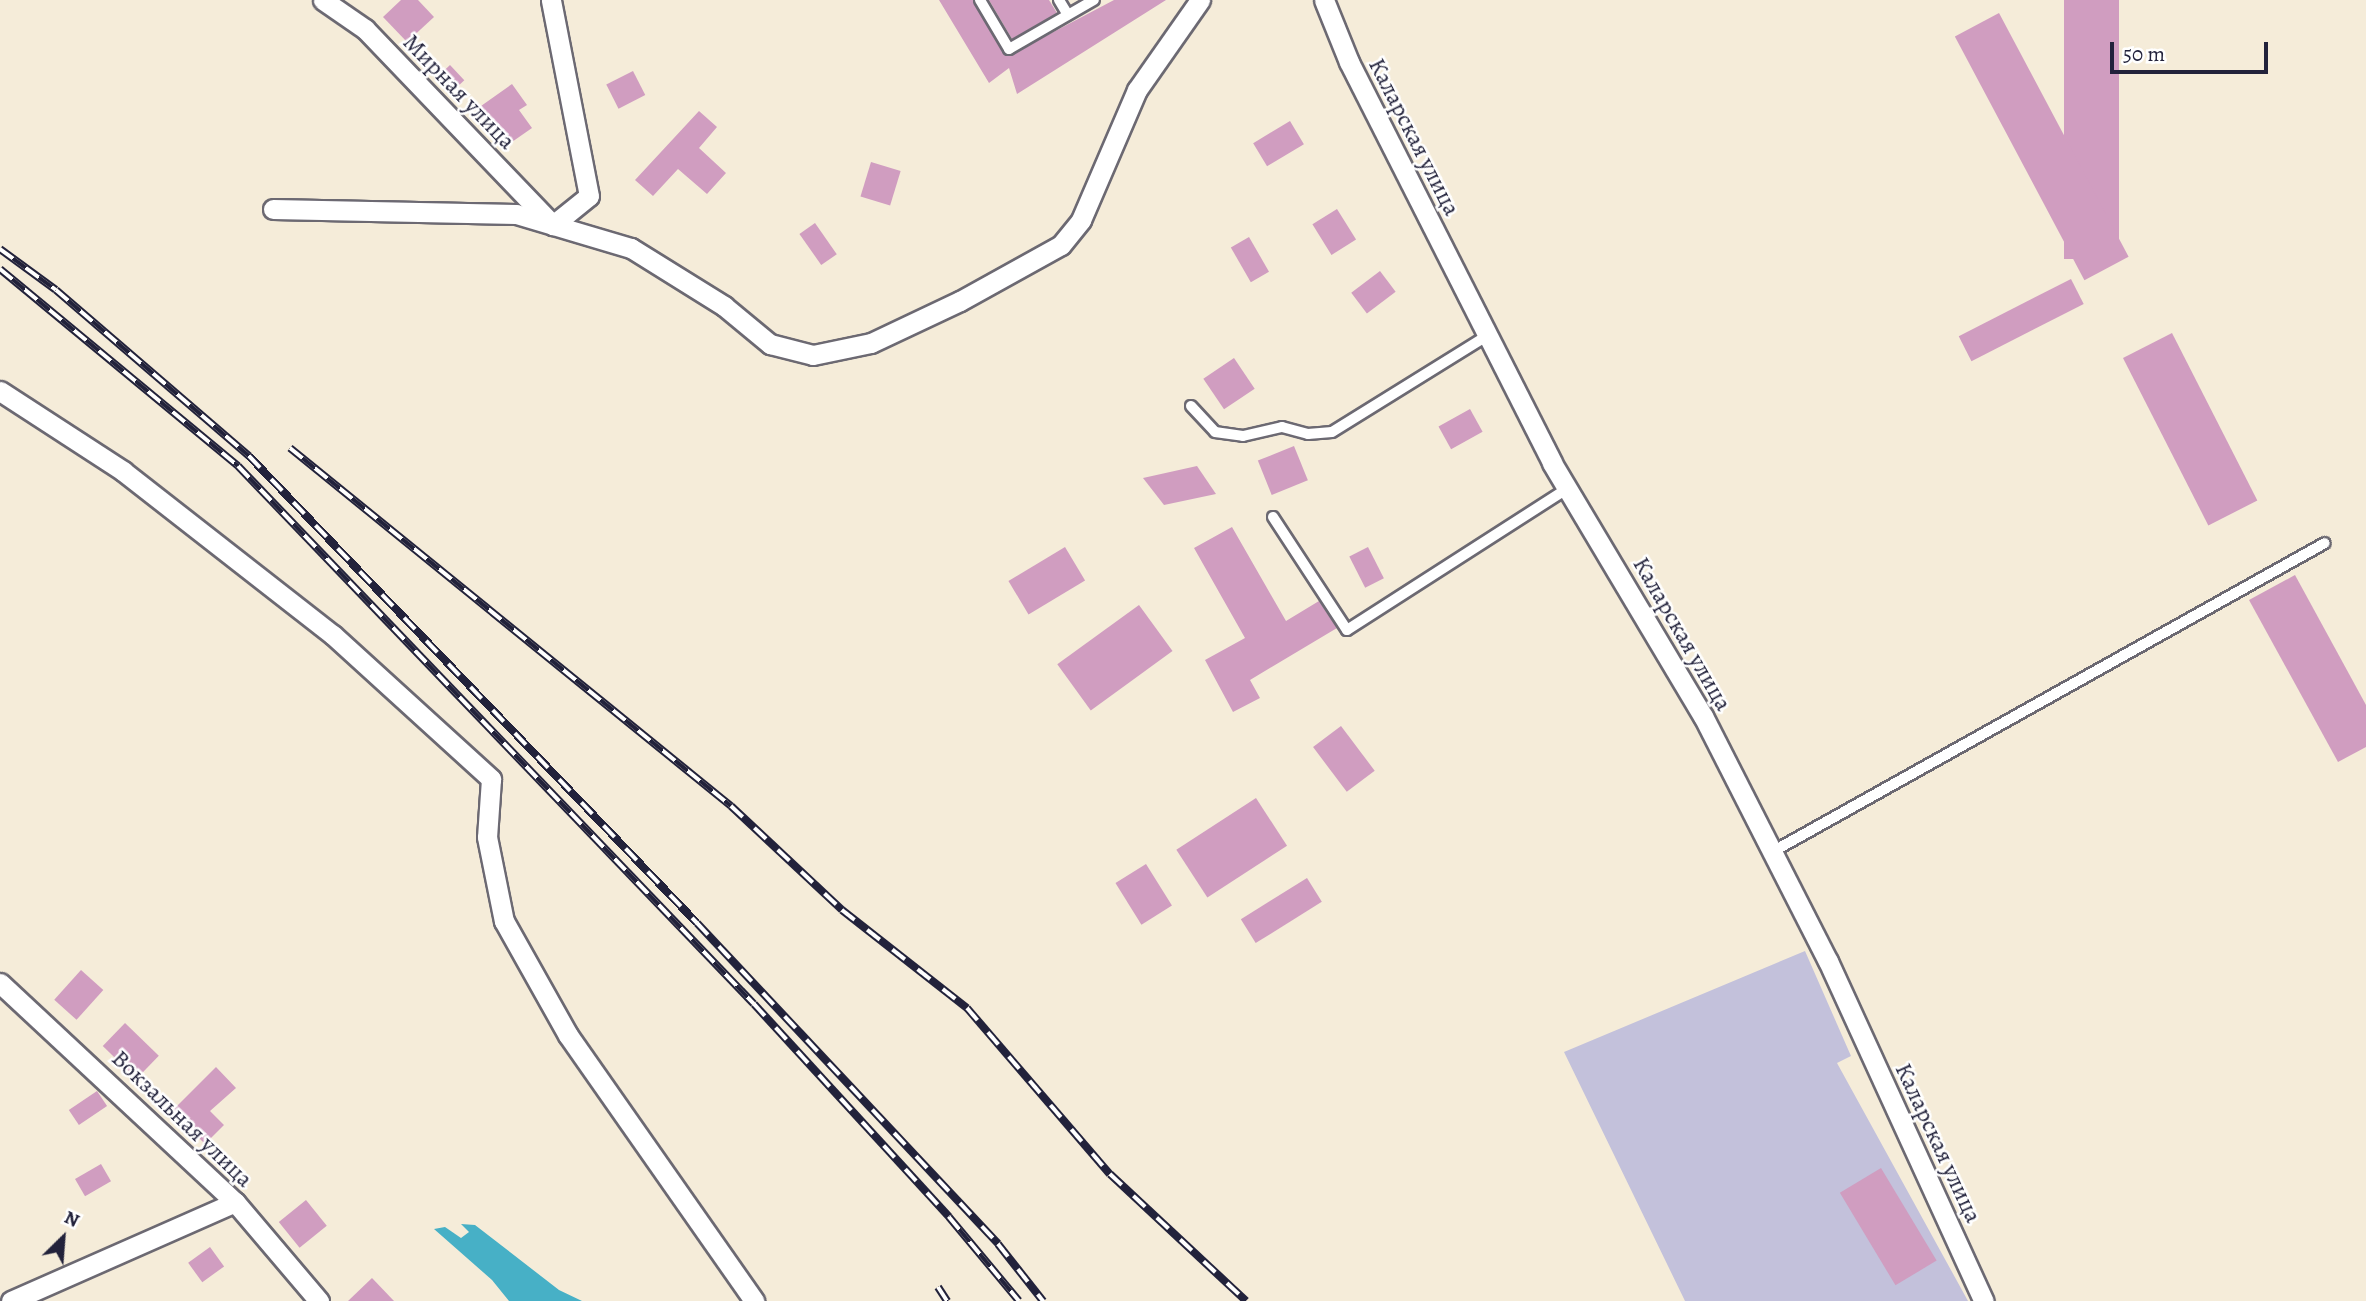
<!DOCTYPE html>
<meta charset="utf-8">
<style>
body{margin:0}
#map{position:relative;width:2366px;height:1301px;overflow:hidden;background:#f5ecd9;font-family:Alegreya,serif}
div>[style]{position:absolute}
[style*='--x']{left:calc(var(--x)*1px);top:calc(var(--y)*1px);width:calc(var(--w)*1px);rotate:calc(var(--a)*1deg)}
.industrial>*{inset:0;background:#c3c1db}
.water>*{inset:0;background:#47b0c6}
.building>*{inset:0;background:#d09dc0;transform-origin:0 0}
.roads{filter:drop-shadow(2px 0 #6c6972) drop-shadow(-2px 0 #6c6972) drop-shadow(0 2px #6c6972) drop-shadow(0 -2px #6c6972)}
.lane>*{height:10px;margin:-5px;padding:0 5px;transform-origin:5px;border-radius:5px;background:#fff}
.street>*{height:19px;margin:-9.5px;padding:0 9.5px;transform-origin:9.5px;border-radius:9.5px;background:#fff}
.rail>*{height:8px;margin-top:-4px;transform-origin:0;background:repeating-linear-gradient(90deg,#fff 0 16px,#22223b 0 32px);box-sizing:border-box;border-block:2px solid #22223b}
span{translate:-50% -50%;white-space:nowrap;text-align:center;line-height:1.15;-webkit-text-stroke:5px #fff;paint-order:stroke}
.street-label{font-size:24px;color:#22223b}
.north{position:absolute;left:28px;top:1203px;width:70px;height:70px;-webkit-text-stroke:5px #fff;paint-order:stroke;rotate:25deg;font-size:19px;font-weight:700;line-height:28px;text-align:center;color:#22223b}
.north::after{content:'';display:block;margin:auto;width:24px;height:32px;background:#22223b;clip-path:polygon(50% 0,100% 100%,50% 72%,0 100%)}
.scale{position:absolute;left:2110px;top:42px;width:158px;height:32px;box-sizing:border-box;border:4px solid #22223b;border-top:0;padding-left:9px;font-size:21px;line-height:24px;white-space:nowrap;color:#22223b;-webkit-text-stroke:5px #fff;paint-order:stroke}
</style>
<div id="map">
<div class="industrial">
<div style="clip-path:polygon(1805px 951px,1851px 1056px,1837px 1063px,1968px 1301px,1685px 1301px,1564px 1052px)"></div>
</div>
<div class="water">
<div style="clip-path:polygon(461px 1224px,475px 1225px,559px 1290px,582px 1301px,509px 1301px,492px 1280px,434px 1229px,445px 1227px,461px 1238px,469px 1232px)"></div>
</div>
<div class="building">
<div style="clip-path:polygon(401px 0,418px 0,434px 17px,407px 42px,383px 17px)"></div>
<div style="clip-path:polygon(939px 0,973px 0,1008px 56px,1114px 0,1166px 0,1017px 94px,1009px 68px,989px 83px)"></div>
<div style="clip-path:polygon(989px 0,1049px 0,1057px 13px,1012px 39px)"></div>
<div style="left:2064px;top:0;width:55px;height:259px"></div>
<div style="left:1999px;top:13px;width:276px;height:50px;rotate:62deg"></div>
<div style="left:450px;top:65px;width:21px;height:20px;rotate:47deg"></div>
<div style="left:633px;top:71px;width:27px;height:30px;rotate:63deg"></div>
<div style="clip-path:polygon(512px 84px,527px 105px,519px 110px,532px 128px,509px 144px,481px 106px)"></div>
<div style="clip-path:polygon(699px 111px,717px 127px,699px 148px,726px 173px,707px 194px,678px 169px,653px 196px,635px 180px)"></div>
<div style="left:1290px;top:121px;width:27px;height:43px;rotate:59deg"></div>
<div style="left:871px;top:162px;width:31px;height:36px;rotate:17deg"></div>
<div style="left:1337px;top:209px;width:36px;height:29px;rotate:58deg"></div>
<div style="left:815px;top:223px;width:38px;height:19px;rotate:55deg"></div>
<div style="left:1249px;top:237px;width:40px;height:21px;rotate:60deg"></div>
<div style="left:1380px;top:271px;width:26px;height:36px;rotate:53deg"></div>
<div style="left:2071px;top:279px;width:28px;height:126px;rotate:63deg"></div>
<div style="left:2172px;top:333px;width:188px;height:55px;rotate:63deg"></div>
<div style="left:1234px;top:358px;width:37px;height:37px;rotate:56deg"></div>
<div style="left:1470px;top:409px;width:26px;height:36px;rotate:61deg"></div>
<div style="left:1294px;top:446px;width:37px;height:39px;rotate:68deg"></div>
<div style="clip-path:polygon(1197px 466px,1216px 494px,1164px 505px,1143px 478px)"></div>
<div style="clip-path:polygon(1232px 527px,1286px 621px,1319px 601px,1337px 628px,1250px 680px,1260px 698px,1233px 712px,1205px 660px,1245px 638px,1194px 548px)"></div>
<div style="left:1065px;top:547px;width:39px;height:66px;rotate:59deg"></div>
<div style="left:1368px;top:547px;width:35px;height:21px;rotate:63deg"></div>
<div style="clip-path:polygon(2295px 575px,2366px 705px,2366px 747px,2338px 762px,2249px 600px)"></div>
<div style="left:1139px;top:605px;width:57px;height:101px;rotate:54deg"></div>
<div style="left:1341px;top:726px;width:56px;height:35px;rotate:53deg"></div>
<div style="left:1256px;top:798px;width:57px;height:95px;rotate:57deg"></div>
<div style="left:1146px;top:864px;width:49px;height:36px;rotate:58deg"></div>
<div style="left:1307px;top:878px;width:28px;height:78px;rotate:58deg"></div>
<div style="left:81px;top:970px;width:30px;height:40px;rotate:42deg"></div>
<div style="left:125px;top:1023px;width:47px;height:32px;rotate:44deg"></div>
<div style="clip-path:polygon(216px 1067px,236px 1088px,210px 1111px,224px 1125px,205px 1144px,172px 1111px)"></div>
<div style="left:97px;top:1091px;width:18px;height:34px;rotate:56deg"></div>
<div style="left:101px;top:1164px;width:20px;height:30px;rotate:60deg"></div>
<div style="left:1881px;top:1168px;width:108px;height:48px;rotate:59deg"></div>
<div style="left:306px;top:1200px;width:33px;height:35px;rotate:51deg"></div>
<div style="left:210px;top:1247px;width:24px;height:27px;rotate:54deg"></div>
<div style="clip-path:polygon(372px 1278px,394px 1301px,348px 1301px)"></div>
</div>
<div class="roads">
<div class="lane">
<div style="--x:980;--y:0;--w:57;--a:59.4"></div>
<div style="--x:1009;--y:49;--w:98;--a:-30"></div>
<div style="--x:1059;--y:0;--w:17;--a:59"></div>
<div style="--x:1191;--y:406;--w:35;--a:47"></div>
<div style="--x:1215;--y:432;--w:28;--a:8"></div>
<div style="--x:1243;--y:436;--w:40;--a:-13"></div>
<div style="--x:1282;--y:427;--w:27;--a:15"></div>
<div style="--x:1308;--y:434;--w:24;--a:-5"></div>
<div style="--x:1332;--y:432;--w:182;--a:-31.8"></div>
<div style="--x:1273;--y:517;--w:135;--a:56.8"></div>
<div style="--x:1347;--y:630;--w:261;--a:-32.7"></div>
<div style="--x:1772;--y:852;--w:633;--a:-29.2"></div>
</div>
<div class="street">
<div style="--x:323;--y:0;--w:51;--a:34.6"></div>
<div style="--x:365;--y:29;--w:272;--a:46.2"></div>
<div style="--x:553;--y:225;--w:46;--a:-38.9"></div>
<div style="--x:589;--y:196;--w:200;--a:-101"></div>
<div style="--x:1324;--y:0;--w:67;--a:68"></div>
<div style="--x:1349;--y:62;--w:449;--a:63.1"></div>
<div style="--x:1552;--y:463;--w:295;--a:59.2"></div>
<div style="--x:1703;--y:716;--w:275;--a:63"></div>
<div style="--x:1828;--y:961;--w:374;--a:65.4"></div>
<div style="--x:273;--y:209;--w:243;--a:1.2"></div>
<div style="--x:516;--y:214;--w:120;--a:16.5"></div>
<div style="--x:631;--y:248;--w:110;--a:31.9"></div>
<div style="--x:724;--y:306;--w:60;--a:39.6"></div>
<div style="--x:770;--y:344;--w:44;--a:14.3"></div>
<div style="--x:813;--y:355;--w:59;--a:-11.7"></div>
<div style="--x:871;--y:343;--w:98;--a:-25.3"></div>
<div style="--x:960;--y:301;--w:115;--a:-29"></div>
<div style="--x:1061;--y:245;--w:32;--a:-51"></div>
<div style="--x:1081;--y:220;--w:142;--a:-66.7"></div>
<div style="--x:1137;--y:90;--w:110;--a:-55"></div>
<div style="--x:0;--y:391;--w:147;--a:33"></div>
<div style="--x:123;--y:471;--w:266;--a:38"></div>
<div style="--x:333;--y:635;--w:214;--a:42.3"></div>
<div style="--x:491;--y:779;--w:58;--a:93.9"></div>
<div style="--x:487;--y:837;--w:86;--a:78.6"></div>
<div style="--x:504;--y:921;--w:131;--a:60.7"></div>
<div style="--x:568;--y:1035;--w:325;--a:55"></div>
<div style="--x:0;--y:983;--w:321;--a:43"></div>
<div style="--x:235;--y:1202;--w:130;--a:49.7"></div>
<div style="--x:11;--y:1301;--w:245;--a:-23.8"></div>
</div>
</div>
<div class="rail">
<div style="--x:0;--y:249;--w:69;--a:36.2"></div>
<div style="--x:56;--y:290;--w:255;--a:40.7"></div>
<div style="--x:249;--y:456;--w:647;--a:46.19"></div>
<div style="--x:697;--y:923;--w:440;--a:46.8"></div>
<div style="--x:998;--y:1244;--w:73;--a:51.7"></div>
<div style="--x:0;--y:269;--w:309;--a:39.6"></div>
<div style="--x:238;--y:466;--w:745;--a:46.2"></div>
<div style="--x:754;--y:1004;--w:289;--a:47.5"></div>
<div style="--x:949;--y:1217;--w:109;--a:50.2"></div>
<div style="--x:290;--y:448;--w:568;--a:39.07"></div>
<div style="--x:731;--y:806;--w:152;--a:43.1"></div>
<div style="--x:842;--y:910;--w:159;--a:38.1"></div>
<div style="--x:967;--y:1008;--w:219;--a:49.3"></div>
<div style="--x:1110;--y:1174;--w:186;--a:43"></div>
<div style="--x:938;--y:1287;--w:17;--a:57"></div>
</div>
<div class="street-label">
<span style="left:459px;top:92px;rotate:46deg">Мирная улица</span>
<span style="left:1414px;top:137px;rotate:63deg">Каларская улица</span>
<span style="left:1682px;top:634px;rotate:60deg">Каларская улица</span>
<span style="left:182px;top:1119px;rotate:44deg">Вокзальная улица</span>
<span style="left:1938px;top:1143px;rotate:65deg">Каларская улица</span>
</div>
<div class="north">N</div>
<div class="scale">50 m</div>
</div>
